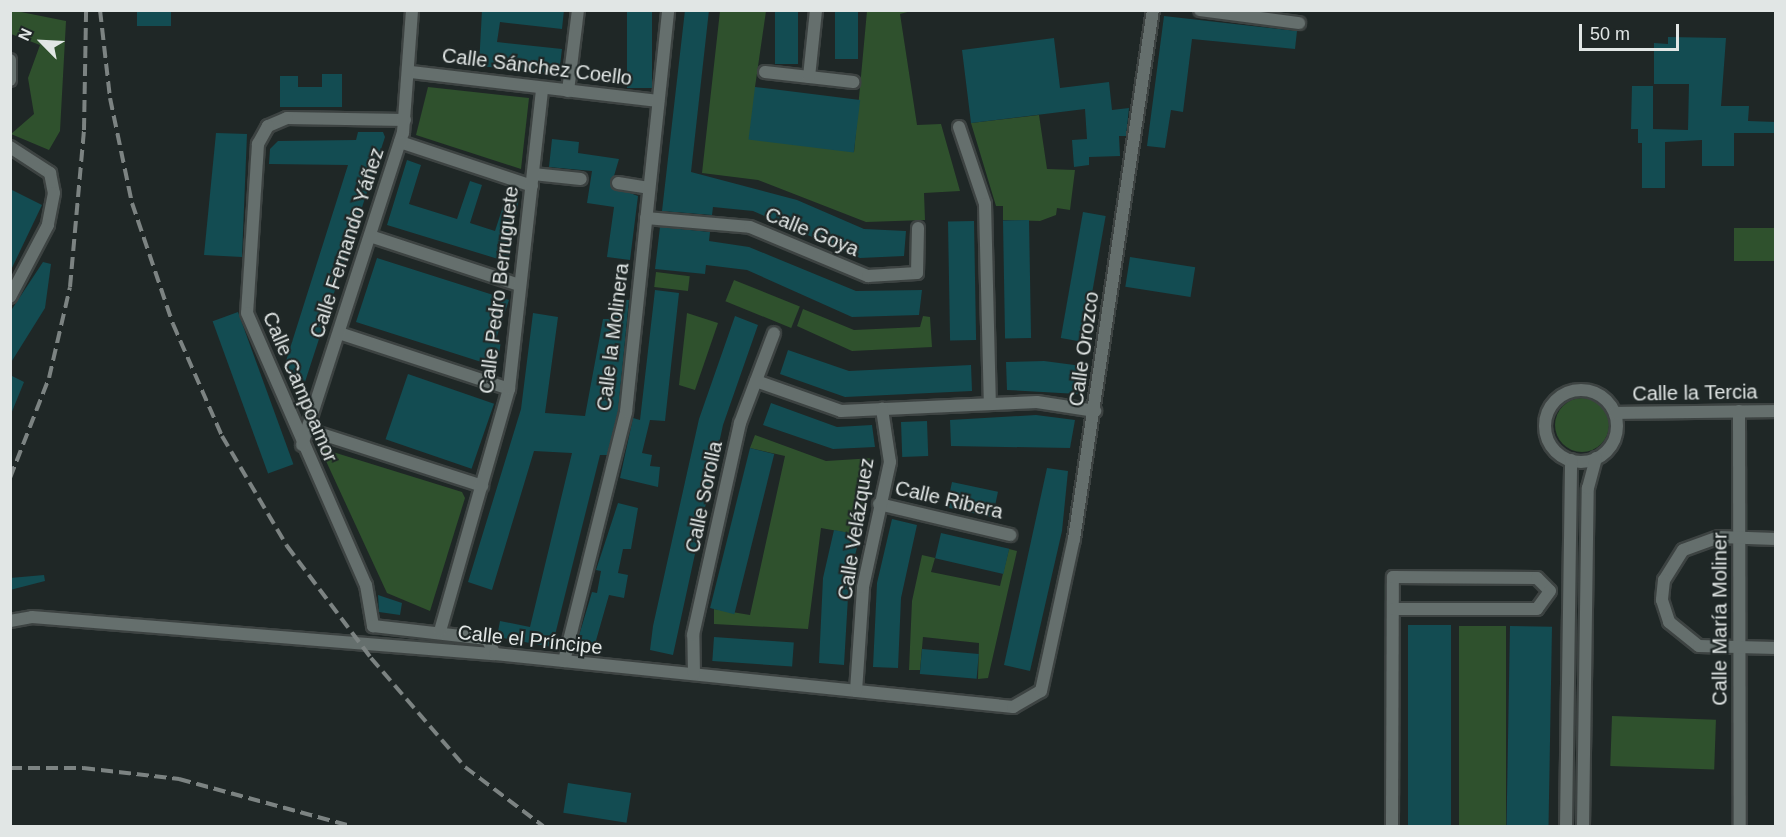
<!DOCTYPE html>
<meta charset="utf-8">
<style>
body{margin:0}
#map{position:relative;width:1786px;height:837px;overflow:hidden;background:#1f2726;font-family:Helvetica,sans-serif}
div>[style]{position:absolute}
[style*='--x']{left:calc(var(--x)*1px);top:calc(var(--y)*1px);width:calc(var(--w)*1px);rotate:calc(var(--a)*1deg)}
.green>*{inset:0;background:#2f512d;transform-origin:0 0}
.round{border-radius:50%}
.building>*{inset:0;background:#134c52;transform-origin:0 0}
.roads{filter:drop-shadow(2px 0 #3d4342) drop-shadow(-2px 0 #3d4342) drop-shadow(0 2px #3d4342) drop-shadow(0 -2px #3d4342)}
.minor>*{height:12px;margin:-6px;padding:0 6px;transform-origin:6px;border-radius:6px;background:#656f6d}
.minor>.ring{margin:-6px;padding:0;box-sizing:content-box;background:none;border:12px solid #656f6d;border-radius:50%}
.rail>*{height:4px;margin-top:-2px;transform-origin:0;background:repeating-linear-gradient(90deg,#7c8382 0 12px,transparent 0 18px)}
span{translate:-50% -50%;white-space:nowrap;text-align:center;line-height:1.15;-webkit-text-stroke:4.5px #1f2726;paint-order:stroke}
.street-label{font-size:20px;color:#e1e6e5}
.frame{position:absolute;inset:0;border:12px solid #e1e6e5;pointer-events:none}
.north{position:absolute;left:12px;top:12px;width:60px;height:60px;-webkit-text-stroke:4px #1f2726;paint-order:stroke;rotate:294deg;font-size:16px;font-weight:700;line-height:24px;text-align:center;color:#e1e6e5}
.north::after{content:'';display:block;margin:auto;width:21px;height:27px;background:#e1e6e5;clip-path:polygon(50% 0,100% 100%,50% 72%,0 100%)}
.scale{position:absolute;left:1579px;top:24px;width:100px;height:27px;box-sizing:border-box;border:3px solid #e1e6e5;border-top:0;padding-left:8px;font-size:18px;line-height:21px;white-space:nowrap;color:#e1e6e5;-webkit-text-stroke:4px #1f2726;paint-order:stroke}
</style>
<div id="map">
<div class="green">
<div style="clip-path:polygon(11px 10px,66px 21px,60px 131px,49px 150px,11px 134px,34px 114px,28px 78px,40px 45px,11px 34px)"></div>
<div style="clip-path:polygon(720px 11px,766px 11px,755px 87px,854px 152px,867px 11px,911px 11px,900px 14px,917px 125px,941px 124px,960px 191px,924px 193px,925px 220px,866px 222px,758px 180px,702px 173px)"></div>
<div style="clip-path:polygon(428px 87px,529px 98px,521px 169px,416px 135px)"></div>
<div style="clip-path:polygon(1039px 115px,1047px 169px,1075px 170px,1070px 210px,1057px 208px,1056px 215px,1040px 221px,1003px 220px,1003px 206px,996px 206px,971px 123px)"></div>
<div style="left:1734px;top:228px;width:41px;height:33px"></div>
<div style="left:656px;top:272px;width:34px;height:15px;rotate:7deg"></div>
<div style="left:734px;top:280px;width:71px;height:23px;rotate:22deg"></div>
<div style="clip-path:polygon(803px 309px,854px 330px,920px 327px,923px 316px,930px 317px,932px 347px,852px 351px,797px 326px)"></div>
<div style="clip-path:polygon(687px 313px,718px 323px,695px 390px,679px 385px)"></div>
<div class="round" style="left:1555px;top:398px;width:54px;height:54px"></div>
<div style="clip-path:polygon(755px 435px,826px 461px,874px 458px,860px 535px,821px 528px,808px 629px,714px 624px,714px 609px,750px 615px,785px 456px,750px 448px)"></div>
<div style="clip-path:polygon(320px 448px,462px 492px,465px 498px,430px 611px,387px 593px)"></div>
<div style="clip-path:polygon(1009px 549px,1017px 551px,988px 678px,978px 679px,979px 643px,923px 637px,920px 670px,909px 670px,912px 601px,922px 555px,935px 558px,931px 572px,1000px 586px)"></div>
<div style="left:1459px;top:626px;width:47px;height:200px"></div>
<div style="left:1612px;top:716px;width:104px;height:50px;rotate:2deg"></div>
</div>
<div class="building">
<div style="left:137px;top:10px;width:34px;height:16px"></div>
<div style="clip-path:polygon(482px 10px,564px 10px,562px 29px,500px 22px,497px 42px,562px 49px,559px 74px,479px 66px)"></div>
<div style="left:627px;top:10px;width:25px;height:78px"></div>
<div style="clip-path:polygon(685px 10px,709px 10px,691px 172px,797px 200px,864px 229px,906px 231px,904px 256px,860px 258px,753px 211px,713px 207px,712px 215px,662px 211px)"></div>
<div style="left:775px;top:10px;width:23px;height:54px"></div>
<div style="left:835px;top:10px;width:23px;height:49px"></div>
<div style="clip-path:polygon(1164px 16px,1297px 31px,1295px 49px,1192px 39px,1183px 112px,1171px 110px,1165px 148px,1147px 146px)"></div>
<div style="clip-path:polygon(1668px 37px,1726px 38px,1721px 106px,1749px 106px,1748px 121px,1776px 122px,1776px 133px,1734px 133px,1734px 166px,1702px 166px,1702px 140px,1665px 142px,1665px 188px,1642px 188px,1642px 143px,1638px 143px,1638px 129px,1631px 129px,1632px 86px,1653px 86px,1653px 129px,1688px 130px,1689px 84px,1654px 84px,1654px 43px,1668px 44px)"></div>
<div style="clip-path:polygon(1054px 38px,1060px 88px,1109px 82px,1112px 110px,1129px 108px,1126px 136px,1119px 136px,1120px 156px,1089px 157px,1089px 165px,1074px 167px,1072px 140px,1087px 139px,1085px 109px,971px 123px,962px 50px)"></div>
<div style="clip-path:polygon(322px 74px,342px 74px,342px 107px,280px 107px,280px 76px,298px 76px,298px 87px,322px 87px)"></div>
<div style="left:755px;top:87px;width:106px;height:53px;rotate:7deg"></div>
<div style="clip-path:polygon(358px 132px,383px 132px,385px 137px,303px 388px,290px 384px,286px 361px,348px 165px,269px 164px,270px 149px,278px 141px,356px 140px)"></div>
<div style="clip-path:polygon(216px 133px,247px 134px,242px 257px,204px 255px)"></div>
<div style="clip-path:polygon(552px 139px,579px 142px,578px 153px,619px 159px,611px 186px,638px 196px,630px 260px,607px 257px,614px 207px,587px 203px,592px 171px,549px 167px)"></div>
<div style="clip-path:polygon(407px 160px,421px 165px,409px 204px,457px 219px,470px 181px,482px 185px,470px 223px,495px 231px,507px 194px,519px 198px,508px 262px,387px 225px)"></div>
<div style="clip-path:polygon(10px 189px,42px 205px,10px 272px)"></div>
<div style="left:1083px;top:212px;width:23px;height:128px;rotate:10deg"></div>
<div style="left:1029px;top:220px;width:118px;height:26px;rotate:89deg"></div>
<div style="left:974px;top:221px;width:119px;height:26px;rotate:89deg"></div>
<div style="clip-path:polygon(660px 227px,710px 232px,709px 241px,749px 247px,856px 291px,922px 290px,919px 315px,852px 317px,747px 270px,706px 265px,705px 274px,655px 269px)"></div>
<div style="left:1130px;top:257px;width:66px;height:30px;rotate:9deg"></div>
<div style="clip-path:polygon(377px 258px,509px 300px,496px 339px,501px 341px,497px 367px,356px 322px)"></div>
<div style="clip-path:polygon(43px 262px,51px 264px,45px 308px,10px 364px,10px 312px)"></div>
<div style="clip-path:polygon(655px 290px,679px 293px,665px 421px,650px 420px,642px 453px,652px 455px,650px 466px,660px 467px,658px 487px,620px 478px,633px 418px,640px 420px)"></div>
<div style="clip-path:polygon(613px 299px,629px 300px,618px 411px,607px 455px,600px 455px,552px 647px,497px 637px,500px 621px,530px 627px,572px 453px,534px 451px,492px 590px,468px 582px,521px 409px,533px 313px,558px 317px,545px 413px,585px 416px,603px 319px,611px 319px)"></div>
<div style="left:238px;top:312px;width:162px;height:27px;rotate:70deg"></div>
<div style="clip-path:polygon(735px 316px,758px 325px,723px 425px,673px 655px,650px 650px,653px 626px,699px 419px)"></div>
<div style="clip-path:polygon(788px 350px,849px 371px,971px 365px,972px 391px,845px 397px,780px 374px)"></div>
<div style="clip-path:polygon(1044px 361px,1082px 366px,1078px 394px,1007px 390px,1006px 362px)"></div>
<div style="left:408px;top:374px;width:91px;height:69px;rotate:19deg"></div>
<div style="clip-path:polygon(10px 375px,24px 382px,11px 414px,10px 414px)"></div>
<div style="clip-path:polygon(771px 403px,837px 427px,872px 425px,875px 447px,833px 449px,763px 425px)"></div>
<div style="clip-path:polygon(1036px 415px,1075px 420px,1070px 448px,951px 446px,950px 420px)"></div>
<div style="left:927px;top:421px;width:35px;height:26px;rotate:88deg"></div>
<div style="left:750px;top:448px;width:25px;height:165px;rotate:14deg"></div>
<div style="clip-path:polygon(1047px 468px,1068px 471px,1062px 531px,1030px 671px,1004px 665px)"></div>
<div style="left:952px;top:482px;width:47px;height:26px;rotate:12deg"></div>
<div style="clip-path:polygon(618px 503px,638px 508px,631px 549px,623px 549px,618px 573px,628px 575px,624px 598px,609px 595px,595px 644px,578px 639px,592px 592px,597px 593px,601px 571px,596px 570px)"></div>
<div style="clip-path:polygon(892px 519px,917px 525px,901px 598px,898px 668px,873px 667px,877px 583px)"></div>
<div style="clip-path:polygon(834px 530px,860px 535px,849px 580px,844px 665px,819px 663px,823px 578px)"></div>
<div style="left:941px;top:533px;width:70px;height:26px;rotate:13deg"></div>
<div style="clip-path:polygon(44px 575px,45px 581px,10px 590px,10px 578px)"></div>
<div style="clip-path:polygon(378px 595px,402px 603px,400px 615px,379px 612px)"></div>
<div style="left:1408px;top:625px;width:43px;height:201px"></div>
<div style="left:1510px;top:626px;width:42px;height:200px;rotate:1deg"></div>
<div style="left:714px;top:637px;width:80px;height:24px;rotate:4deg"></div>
<div style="left:922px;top:649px;width:57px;height:25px;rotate:5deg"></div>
<div style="left:568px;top:783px;width:64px;height:30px;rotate:9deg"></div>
</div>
<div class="roads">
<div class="minor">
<div style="--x:1200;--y:10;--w:100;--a:7.5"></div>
<div style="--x:10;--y:60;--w:20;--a:90"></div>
<div style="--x:411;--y:72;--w:249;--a:6.7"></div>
<div style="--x:765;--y:72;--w:89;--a:6.5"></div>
<div style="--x:809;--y:77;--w:67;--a:-84"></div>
<div style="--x:568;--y:91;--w:82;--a:-83"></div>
<div style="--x:405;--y:120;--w:118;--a:-179"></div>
<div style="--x:287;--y:118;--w:21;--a:157"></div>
<div style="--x:268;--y:126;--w:21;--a:119"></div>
<div style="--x:258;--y:144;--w:169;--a:93.7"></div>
<div style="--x:247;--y:313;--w:297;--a:66.4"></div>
<div style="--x:366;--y:585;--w:42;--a:80.3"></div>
<div style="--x:373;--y:626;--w:115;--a:6.5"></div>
<div style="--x:487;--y:639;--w:17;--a:62"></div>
<div style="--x:959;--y:127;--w:81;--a:71.3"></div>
<div style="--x:985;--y:204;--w:200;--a:88.6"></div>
<div style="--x:400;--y:142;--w:139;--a:18.4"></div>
<div style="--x:10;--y:147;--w:48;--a:33"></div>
<div style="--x:50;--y:173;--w:20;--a:79"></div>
<div style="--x:54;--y:193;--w:33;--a:101"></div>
<div style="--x:48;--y:225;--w:81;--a:117.8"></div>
<div style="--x:533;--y:174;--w:48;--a:5.9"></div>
<div style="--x:618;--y:183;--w:31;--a:9"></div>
<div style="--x:646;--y:218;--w:104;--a:4.9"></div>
<div style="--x:750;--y:227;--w:128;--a:22.6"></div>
<div style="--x:868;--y:276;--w:49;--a:-3.5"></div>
<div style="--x:917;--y:273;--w:45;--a:-88.7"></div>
<div style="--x:370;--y:236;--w:157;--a:18.2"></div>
<div style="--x:339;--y:333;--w:179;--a:18.2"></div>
<div style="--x:756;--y:381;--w:90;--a:19.4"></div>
<div style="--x:841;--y:411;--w:196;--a:-2.6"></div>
<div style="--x:1037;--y:402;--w:59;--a:8.8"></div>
<div class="ring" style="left:1545px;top:390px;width:60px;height:60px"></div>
<div style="--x:1739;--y:411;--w:415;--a:89.9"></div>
<div style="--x:1615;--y:413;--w:161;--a:-0.7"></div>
<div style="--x:309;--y:430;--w:182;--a:17.9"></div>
<div style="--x:302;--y:445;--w:328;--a:-72.1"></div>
<div style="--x:403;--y:133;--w:123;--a:-85.8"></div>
<div style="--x:879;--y:504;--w:135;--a:13.3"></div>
<div style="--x:1776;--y:539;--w:57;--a:-178"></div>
<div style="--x:1719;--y:537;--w:38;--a:160"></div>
<div style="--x:1683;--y:550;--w:36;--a:122"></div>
<div style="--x:1664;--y:580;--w:20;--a:96"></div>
<div style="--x:1662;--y:600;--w:23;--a:72"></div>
<div style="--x:1669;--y:622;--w:38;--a:39"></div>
<div style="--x:1699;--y:646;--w:77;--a:1.5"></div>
<div style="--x:10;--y:621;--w:22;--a:-10"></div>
<div style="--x:32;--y:617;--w:464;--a:4.6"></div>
<div style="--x:495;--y:654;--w:521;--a:5.84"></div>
<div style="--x:1013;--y:707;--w:32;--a:-30"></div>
<div style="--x:1041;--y:691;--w:156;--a:-77.8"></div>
<div style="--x:1074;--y:539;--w:535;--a:-81.51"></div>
<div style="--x:440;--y:631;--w:252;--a:-74.1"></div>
<div style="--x:509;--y:389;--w:302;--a:-83.7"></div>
<div style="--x:564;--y:661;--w:257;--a:-76"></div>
<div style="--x:626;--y:412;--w:404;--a:-84"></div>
<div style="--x:694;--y:674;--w:39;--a:-91"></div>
<div style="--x:693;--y:635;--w:217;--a:-77.5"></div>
<div style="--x:740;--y:423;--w:96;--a:-69.3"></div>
<div style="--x:856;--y:691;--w:104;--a:-86.1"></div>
<div style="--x:863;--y:587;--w:128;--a:-77.8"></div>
<div style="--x:890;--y:462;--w:54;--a:-98.6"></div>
<div style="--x:1392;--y:826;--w:249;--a:-89.8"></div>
<div style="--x:1393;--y:577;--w:144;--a:0.4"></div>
<div style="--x:1537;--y:578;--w:18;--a:45"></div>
<div style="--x:1550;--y:591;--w:22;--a:126"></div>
<div style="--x:1537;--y:609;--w:144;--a:180"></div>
<div style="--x:1566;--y:826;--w:366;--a:-89.2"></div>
<div style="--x:1583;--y:826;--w:338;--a:-89.2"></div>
<div style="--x:1588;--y:488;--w:31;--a:-75"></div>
</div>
</div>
<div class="rail">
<div style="--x:100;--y:10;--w:89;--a:83.5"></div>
<div style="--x:110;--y:98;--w:107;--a:78.2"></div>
<div style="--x:132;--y:203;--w:128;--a:71.3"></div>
<div style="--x:173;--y:324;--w:122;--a:66.4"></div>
<div style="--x:222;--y:436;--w:128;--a:59.4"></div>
<div style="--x:287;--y:546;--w:140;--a:53.1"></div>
<div style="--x:371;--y:658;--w:144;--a:49.2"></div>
<div style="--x:465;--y:767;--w:98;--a:37.1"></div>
<div style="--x:10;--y:478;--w:107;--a:-68.7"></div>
<div style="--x:49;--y:378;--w:93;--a:-77"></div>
<div style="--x:70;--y:287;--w:158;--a:-84.9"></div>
<div style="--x:84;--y:130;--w:120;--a:-89"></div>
<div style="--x:10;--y:768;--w:73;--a:0"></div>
<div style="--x:83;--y:768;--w:97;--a:6.5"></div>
<div style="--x:179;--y:779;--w:178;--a:15.3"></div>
</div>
<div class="street-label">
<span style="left:537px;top:67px;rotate:7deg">Calle Sánchez Coello</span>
<span style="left:812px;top:232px;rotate:22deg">Calle Goya</span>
<span style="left:347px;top:243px;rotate:-72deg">Calle Fernando Yáñez</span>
<span style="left:499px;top:290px;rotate:-83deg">Calle Pedro Berruguete</span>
<span style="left:613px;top:337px;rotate:-83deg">Calle la Molinera</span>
<span style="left:1084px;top:349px;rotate:-82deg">Calle Orozco</span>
<span style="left:300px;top:387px;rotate:67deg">Calle Campoamor</span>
<span style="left:1695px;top:393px;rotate:-1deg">Calle la Tercia</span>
<span style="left:704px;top:497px;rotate:-78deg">Calle Sorolla</span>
<span style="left:949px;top:500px;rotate:13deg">Calle Ribera</span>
<span style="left:856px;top:529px;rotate:-81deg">Calle Velázquez</span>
<span style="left:1720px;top:619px;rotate:-90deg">Calle María Moliner</span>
<span style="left:530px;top:640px;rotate:6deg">Calle el Príncipe</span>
</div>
<div class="frame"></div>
<div class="north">N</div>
<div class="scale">50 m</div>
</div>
